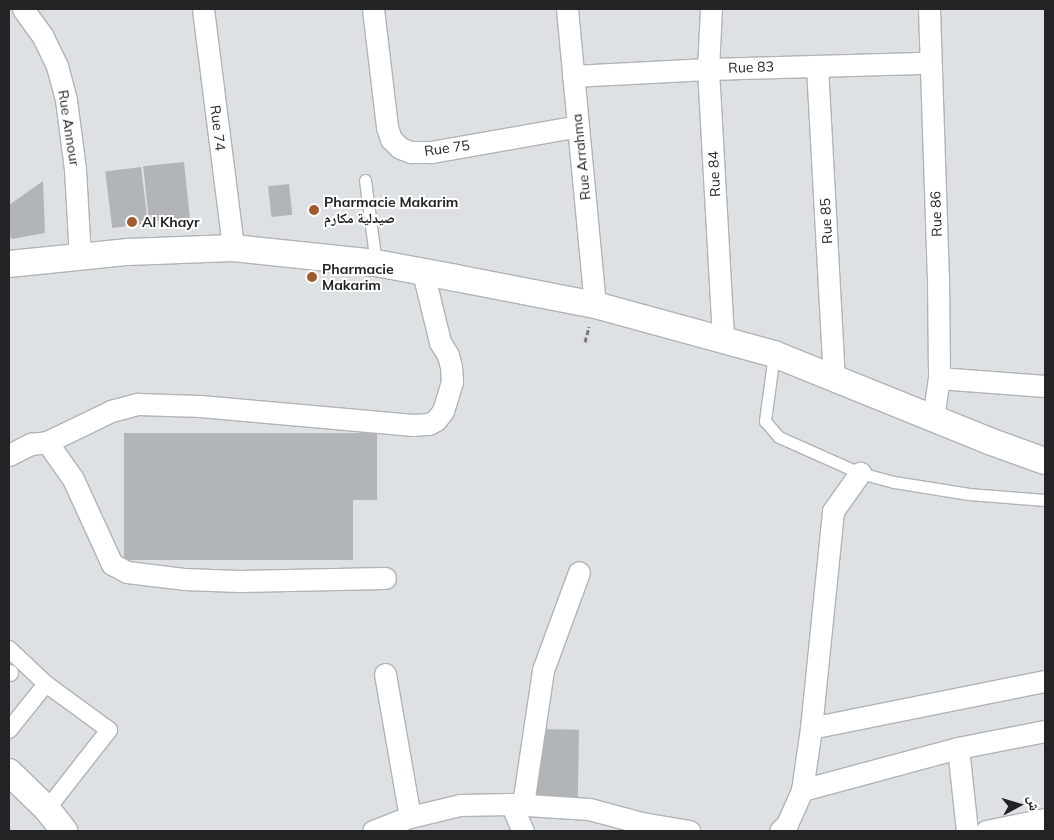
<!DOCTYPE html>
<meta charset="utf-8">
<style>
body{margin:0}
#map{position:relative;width:1054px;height:840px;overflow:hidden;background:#dee1e3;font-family:Mulish,"Noto Naskh Arabic",sans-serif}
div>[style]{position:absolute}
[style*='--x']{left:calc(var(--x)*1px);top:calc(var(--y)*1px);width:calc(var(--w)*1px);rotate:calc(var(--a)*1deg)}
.building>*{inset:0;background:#b1b5b7;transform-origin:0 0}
.path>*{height:3px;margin-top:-1.5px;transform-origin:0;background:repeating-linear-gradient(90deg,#787a7b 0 5px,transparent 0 7.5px)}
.roads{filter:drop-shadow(1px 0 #b0b3b5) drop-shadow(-1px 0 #b0b3b5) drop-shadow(0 1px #b0b3b5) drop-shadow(0 -1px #b0b3b5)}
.service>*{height:11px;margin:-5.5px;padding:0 5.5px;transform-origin:5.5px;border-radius:5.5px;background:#fff}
.pedestrian>*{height:16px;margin:-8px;padding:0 8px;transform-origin:8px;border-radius:8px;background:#fff}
.minor>*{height:21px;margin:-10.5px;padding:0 10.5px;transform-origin:10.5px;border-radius:10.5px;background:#fff}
.tertiary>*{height:26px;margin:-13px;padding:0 13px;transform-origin:13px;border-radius:13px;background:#fff}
.dots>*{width:14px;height:14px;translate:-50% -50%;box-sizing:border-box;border:2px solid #fff;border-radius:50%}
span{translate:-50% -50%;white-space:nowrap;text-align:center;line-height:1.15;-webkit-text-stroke:4px #fff;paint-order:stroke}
.street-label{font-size:14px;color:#222324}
.poi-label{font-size:14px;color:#222324;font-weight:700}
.left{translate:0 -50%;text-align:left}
.frame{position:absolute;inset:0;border:10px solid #222324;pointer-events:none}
.north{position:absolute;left:994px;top:780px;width:50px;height:50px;-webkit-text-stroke:4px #fff;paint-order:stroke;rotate:84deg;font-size:14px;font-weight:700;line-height:20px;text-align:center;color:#222324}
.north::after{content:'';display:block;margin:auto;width:18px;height:22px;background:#222324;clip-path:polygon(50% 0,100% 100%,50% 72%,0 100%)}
</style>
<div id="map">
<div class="building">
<div style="left:184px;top:162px;width:56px;height:41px;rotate:84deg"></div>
<div style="left:141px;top:167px;width:57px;height:36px;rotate:83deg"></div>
<div style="clip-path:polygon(43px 181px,45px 233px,12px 239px,9px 235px,9px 205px)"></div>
<div style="left:289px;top:184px;width:31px;height:21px;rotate:84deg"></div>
<div style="clip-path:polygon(124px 433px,377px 433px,377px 500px,353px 500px,353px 560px,124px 560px)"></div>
<div style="left:534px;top:729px;width:45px;height:70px;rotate:1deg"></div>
</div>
<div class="path">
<div style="--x:585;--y:342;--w:16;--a:-75"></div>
</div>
<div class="roads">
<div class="service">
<div style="--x:365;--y:180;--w:84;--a:82.5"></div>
<div style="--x:774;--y:354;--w:68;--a:97.7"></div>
<div style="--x:765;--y:421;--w:21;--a:49"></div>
<div style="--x:779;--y:437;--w:89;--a:24"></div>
<div style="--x:860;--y:473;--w:35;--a:15"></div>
<div style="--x:894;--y:482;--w:76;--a:9.1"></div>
<div style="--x:969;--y:494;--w:76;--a:4.5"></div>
</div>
<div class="pedestrian">
<div style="--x:9;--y:649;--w:51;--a:43.4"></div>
<div style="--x:46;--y:684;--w:78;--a:36.1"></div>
<div style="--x:109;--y:730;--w:100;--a:128.1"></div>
<div style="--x:9;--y:673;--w:1;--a:0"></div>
<div style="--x:9;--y:730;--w:59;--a:-51.2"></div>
</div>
<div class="minor">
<div style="--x:23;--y:9;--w:34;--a:54"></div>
<div style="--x:43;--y:37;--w:32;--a:64"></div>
<div style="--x:57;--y:66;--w:35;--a:75"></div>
<div style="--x:66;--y:100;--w:70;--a:82.6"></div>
<div style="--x:75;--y:169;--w:89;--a:86.8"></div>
<div style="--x:203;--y:9;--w:241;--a:82.8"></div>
<div style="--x:373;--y:9;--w:119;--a:83.2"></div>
<div style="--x:387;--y:127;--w:13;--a:72"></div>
<div style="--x:391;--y:139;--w:13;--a:45"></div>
<div style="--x:400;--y:148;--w:12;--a:20"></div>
<div style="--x:411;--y:152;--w:20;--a:0"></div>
<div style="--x:431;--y:152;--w:149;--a:-10"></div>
<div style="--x:567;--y:9;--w:297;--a:84.6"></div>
<div style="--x:711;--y:9;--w:60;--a:92.9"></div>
<div style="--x:708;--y:69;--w:270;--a:86.8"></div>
<div style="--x:929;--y:9;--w:267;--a:88.1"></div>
<div style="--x:938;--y:276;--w:102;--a:89.4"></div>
<div style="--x:939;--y:378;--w:40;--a:98.5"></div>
<div style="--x:817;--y:66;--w:311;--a:86.9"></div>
<div style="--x:573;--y:76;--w:135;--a:-3"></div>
<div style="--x:708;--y:69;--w:221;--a:-1.6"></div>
<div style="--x:939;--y:378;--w:106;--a:4.3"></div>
<div style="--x:47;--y:442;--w:71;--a:-25.8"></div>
<div style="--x:111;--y:411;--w:28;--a:-15"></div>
<div style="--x:138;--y:404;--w:62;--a:1.8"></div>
<div style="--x:200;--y:406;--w:214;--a:5.1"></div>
<div style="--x:413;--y:425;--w:16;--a:-4"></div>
<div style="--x:429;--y:424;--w:8;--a:-30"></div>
<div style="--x:436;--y:420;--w:11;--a:-52"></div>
<div style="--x:443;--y:411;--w:31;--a:-73"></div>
<div style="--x:452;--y:381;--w:14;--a:-94"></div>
<div style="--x:451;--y:367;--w:12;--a:-104"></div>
<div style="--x:448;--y:355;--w:15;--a:-122"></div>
<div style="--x:440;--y:342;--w:72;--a:-103.7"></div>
<div style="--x:9;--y:455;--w:25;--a:-27"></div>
<div style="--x:31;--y:444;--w:16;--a:-7"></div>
<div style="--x:47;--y:442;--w:45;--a:54.9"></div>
<div style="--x:73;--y:479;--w:94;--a:65.4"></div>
<div style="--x:112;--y:564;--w:17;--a:28"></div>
<div style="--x:127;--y:572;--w:57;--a:7"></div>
<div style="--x:184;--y:579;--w:55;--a:2.1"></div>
<div style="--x:239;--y:581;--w:146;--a:-1.2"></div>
<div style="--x:385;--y:674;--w:145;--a:80.1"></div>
<div style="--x:811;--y:728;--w:239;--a:-11.4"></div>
<div style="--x:958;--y:748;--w:83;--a:83.8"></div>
<div style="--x:802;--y:790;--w:162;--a:-15.1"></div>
<div style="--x:958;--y:748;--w:89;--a:-11.1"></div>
<div style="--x:511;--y:804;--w:30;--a:66"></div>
<div style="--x:523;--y:804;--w:135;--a:-81.5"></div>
<div style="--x:543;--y:670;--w:104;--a:-69.8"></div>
<div style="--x:373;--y:831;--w:40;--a:-21"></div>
<div style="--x:410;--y:817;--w:51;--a:-13.5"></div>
<div style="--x:460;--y:805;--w:51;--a:-1.1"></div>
<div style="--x:511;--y:804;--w:78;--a:3.7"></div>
<div style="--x:589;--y:809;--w:55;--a:14.8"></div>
<div style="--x:642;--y:823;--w:48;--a:9.7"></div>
<div style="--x:780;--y:831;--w:10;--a:-45"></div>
<div style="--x:787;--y:824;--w:37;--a:-66"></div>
<div style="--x:802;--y:790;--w:63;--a:-81.7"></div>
<div style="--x:811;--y:728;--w:218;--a:-84.2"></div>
<div style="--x:833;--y:511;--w:47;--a:-54.6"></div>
<div style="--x:986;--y:831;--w:60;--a:-11.5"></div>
</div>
<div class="tertiary">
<div style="--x:9;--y:264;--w:120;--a:-5.8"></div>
<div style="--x:128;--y:252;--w:105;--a:-2.2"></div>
<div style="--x:233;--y:248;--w:144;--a:6"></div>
<div style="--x:376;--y:263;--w:81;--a:10.6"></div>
<div style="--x:456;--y:278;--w:142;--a:11"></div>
<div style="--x:595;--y:305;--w:186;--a:15.3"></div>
<div style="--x:774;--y:354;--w:232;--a:22"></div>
<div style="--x:989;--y:441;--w:59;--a:19.7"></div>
<div style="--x:9;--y:772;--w:53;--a:44.2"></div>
<div style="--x:47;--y:809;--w:28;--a:52"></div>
</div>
</div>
<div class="dots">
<div style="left:314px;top:210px;background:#9f5a2d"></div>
<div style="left:132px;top:222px;background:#9f5a2d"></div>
<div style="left:312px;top:277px;background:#9f5a2d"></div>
</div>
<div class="street-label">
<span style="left:751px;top:67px;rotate:-2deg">Rue 83</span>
<span style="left:69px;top:128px;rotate:81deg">Rue Annour</span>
<span style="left:218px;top:128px;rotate:83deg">Rue 74</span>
<span style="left:447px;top:148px;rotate:-8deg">Rue 75</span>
<span style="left:581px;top:157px;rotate:-96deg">Rue Arrahma</span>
<span style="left:714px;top:174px;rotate:-93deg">Rue 84</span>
<span style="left:936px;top:214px;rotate:-92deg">Rue 86</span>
<span style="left:826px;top:221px;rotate:-93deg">Rue 85</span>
</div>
<div class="poi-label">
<span class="left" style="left:324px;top:210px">Pharmacie Makarim<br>صيدلية مكارم</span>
<span class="left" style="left:142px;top:222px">Al Khayr</span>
<span class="left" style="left:322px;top:277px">Pharmacie<br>Makarim</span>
</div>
<div class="frame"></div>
<div class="north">ش</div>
</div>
